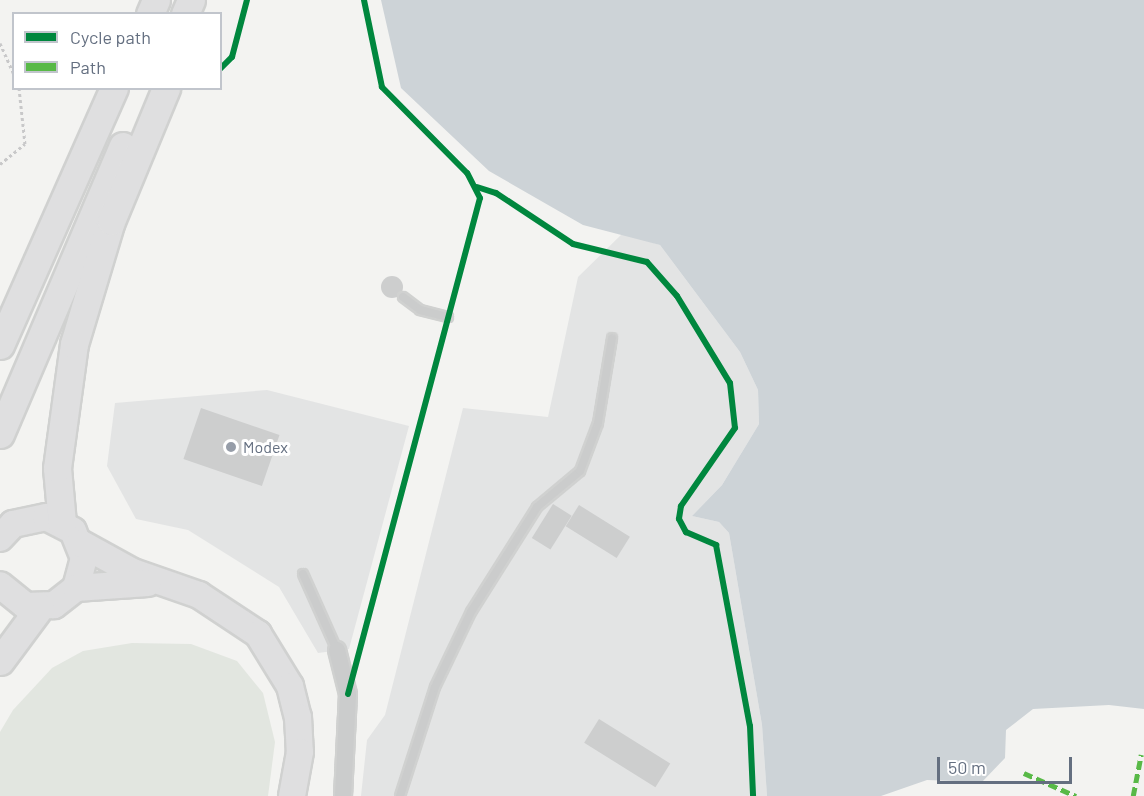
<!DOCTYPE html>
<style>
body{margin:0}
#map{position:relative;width:1144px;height:796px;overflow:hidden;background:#f3f3f1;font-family:Barlow,sans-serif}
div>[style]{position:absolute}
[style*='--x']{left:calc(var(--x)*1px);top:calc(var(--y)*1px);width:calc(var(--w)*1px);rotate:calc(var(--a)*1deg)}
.built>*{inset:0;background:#e3e4e4}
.green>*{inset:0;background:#e2e6e0}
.water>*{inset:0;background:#cdd3d7}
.building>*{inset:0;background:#cdcece;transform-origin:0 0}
.round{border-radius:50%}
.path>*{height:3px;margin-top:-1.5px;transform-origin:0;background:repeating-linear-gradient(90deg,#c8c8c9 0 3px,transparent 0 6px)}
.roads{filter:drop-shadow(2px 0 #d0d1d0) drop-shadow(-2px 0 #d0d1d0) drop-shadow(0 2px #d0d1d0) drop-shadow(0 -2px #d0d1d0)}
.service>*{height:8px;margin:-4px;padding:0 4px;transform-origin:4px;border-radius:4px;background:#cbcccc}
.minor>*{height:16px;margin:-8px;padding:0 8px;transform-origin:8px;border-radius:8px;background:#cbcccc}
.primary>*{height:26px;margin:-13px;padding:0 13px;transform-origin:13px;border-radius:13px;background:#dfdfe0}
.trunk>*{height:27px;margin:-13.5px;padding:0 13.5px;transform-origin:13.5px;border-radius:13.5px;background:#dfdfe0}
.quiet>*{height:4.5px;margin-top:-2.25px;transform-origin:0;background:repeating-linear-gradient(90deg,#58b947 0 9px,transparent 0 13.5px)}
.cycleway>*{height:6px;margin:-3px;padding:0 3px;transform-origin:3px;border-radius:3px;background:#00873e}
.dots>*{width:16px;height:16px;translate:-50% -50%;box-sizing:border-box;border:3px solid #fff;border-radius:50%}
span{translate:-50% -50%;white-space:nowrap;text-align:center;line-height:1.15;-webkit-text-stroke:6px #fff;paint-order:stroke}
.poi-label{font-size:16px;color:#646f80}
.left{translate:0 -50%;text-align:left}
.legend{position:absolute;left:12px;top:12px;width:210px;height:78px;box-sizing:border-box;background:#fff;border:2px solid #c1c5cc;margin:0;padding:8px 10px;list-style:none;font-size:18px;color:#646f80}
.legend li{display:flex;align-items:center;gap:12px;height:30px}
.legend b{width:30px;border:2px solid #c1c5cc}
.scale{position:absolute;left:937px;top:757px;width:135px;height:27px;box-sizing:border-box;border:3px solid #646f80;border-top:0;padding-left:8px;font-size:18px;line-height:21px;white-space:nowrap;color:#646f80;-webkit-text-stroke:4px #fff;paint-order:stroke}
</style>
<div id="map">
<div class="built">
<div style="clip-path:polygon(623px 233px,660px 245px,740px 352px,758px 390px,759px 424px,722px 485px,692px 516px,719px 522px,729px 533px,762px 725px,767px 796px,361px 796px,367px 740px,385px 715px,463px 408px,548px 417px,578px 277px)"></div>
<div style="clip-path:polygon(267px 390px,409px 426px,349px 649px,318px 653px,279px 587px,188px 530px,136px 519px,107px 466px,115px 403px)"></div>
</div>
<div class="green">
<div style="clip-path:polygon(132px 643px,191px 644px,237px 661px,263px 693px,275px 742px,268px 796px,0 796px,0 732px,13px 710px,52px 668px,83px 651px)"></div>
</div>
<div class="water">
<div style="clip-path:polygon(381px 0,1144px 0,1144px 709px,1109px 705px,1033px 709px,1006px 730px,1005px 758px,982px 782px,927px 780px,881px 796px,767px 796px,762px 725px,729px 533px,719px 522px,692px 516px,722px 485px,759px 424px,758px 390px,740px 352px,660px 245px,583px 225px,489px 171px,401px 88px)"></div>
</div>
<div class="building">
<div class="round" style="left:381px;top:276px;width:22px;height:22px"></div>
<div style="left:201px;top:408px;width:83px;height:54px;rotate:19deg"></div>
<div style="left:553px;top:504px;width:22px;height:40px;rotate:32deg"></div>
<div style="left:579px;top:505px;width:60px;height:25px;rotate:32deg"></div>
<div style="left:599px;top:719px;width:84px;height:28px;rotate:32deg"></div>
</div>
<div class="path">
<div style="--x:0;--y:43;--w:34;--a:66"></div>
<div style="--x:0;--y:164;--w:32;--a:-39"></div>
<div style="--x:25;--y:144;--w:56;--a:-96.1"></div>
</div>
<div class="roads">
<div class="service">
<div style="--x:403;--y:297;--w:21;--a:37"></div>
<div style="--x:420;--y:310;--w:29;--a:14"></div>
<div style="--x:303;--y:574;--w:83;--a:65.9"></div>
<div style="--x:400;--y:796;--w:114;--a:-72.2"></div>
<div style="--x:435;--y:687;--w:83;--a:-64.4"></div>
<div style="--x:471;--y:612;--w:124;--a:-57.8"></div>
<div style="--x:537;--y:507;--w:56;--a:-39.9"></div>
<div style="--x:580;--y:471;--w:51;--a:-69.4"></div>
<div style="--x:598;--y:423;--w:86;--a:-80.6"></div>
</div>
<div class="minor">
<div style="--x:337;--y:650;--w:45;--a:76"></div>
<div style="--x:348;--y:694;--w:102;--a:92.8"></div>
</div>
<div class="primary">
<div style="--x:0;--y:538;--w:19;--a:-47"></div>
<div style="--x:13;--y:524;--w:34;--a:-12"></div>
<div style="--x:46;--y:517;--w:30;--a:27"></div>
<div style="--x:73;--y:531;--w:29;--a:68"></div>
<div style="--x:84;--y:558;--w:31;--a:105"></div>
<div style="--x:76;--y:588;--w:28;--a:142"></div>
<div style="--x:54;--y:605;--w:28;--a:178"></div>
<div style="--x:26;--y:606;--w:33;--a:-141"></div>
<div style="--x:80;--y:543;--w:60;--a:28.7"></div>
<div style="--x:133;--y:572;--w:70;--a:19.2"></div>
<div style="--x:199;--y:595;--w:71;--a:33.5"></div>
<div style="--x:258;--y:634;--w:61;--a:58.4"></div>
<div style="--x:290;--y:686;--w:32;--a:76"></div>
<div style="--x:298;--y:717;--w:35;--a:87"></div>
<div style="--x:300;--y:752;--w:45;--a:100.3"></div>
<div style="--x:76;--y:588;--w:72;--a:-4"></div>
</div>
<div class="trunk">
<div style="--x:150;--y:14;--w:15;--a:-67"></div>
<div style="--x:185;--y:14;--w:15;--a:-67"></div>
<div style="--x:0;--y:345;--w:281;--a:-66.1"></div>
<div style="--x:0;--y:434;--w:313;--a:-66.9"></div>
<div style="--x:62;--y:523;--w:55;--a:-95.2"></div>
<div style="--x:57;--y:468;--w:125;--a:-82.2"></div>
<div style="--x:74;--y:344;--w:128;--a:-73.3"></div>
<div style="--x:111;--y:221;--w:144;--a:-67.5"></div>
<div style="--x:0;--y:661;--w:67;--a:-53.5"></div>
</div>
</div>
<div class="quiet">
<div style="--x:1024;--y:773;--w:57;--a:23.9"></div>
<div style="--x:1133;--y:796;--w:42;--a:-79"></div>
</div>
<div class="cycleway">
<div style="--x:220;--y:69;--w:17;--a:-45"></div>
<div style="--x:232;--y:57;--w:59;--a:-75.3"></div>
<div style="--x:477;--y:187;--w:20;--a:18"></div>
<div style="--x:496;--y:193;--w:92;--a:33.5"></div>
<div style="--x:573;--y:244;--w:76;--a:13.7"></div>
<div style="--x:647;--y:262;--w:45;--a:48.6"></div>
<div style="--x:677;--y:296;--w:102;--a:58.7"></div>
<div style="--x:730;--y:383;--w:45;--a:83.7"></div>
<div style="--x:735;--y:428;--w:95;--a:124.7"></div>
<div style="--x:681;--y:506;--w:13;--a:99"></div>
<div style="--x:679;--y:519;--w:15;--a:62"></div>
<div style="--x:686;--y:532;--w:33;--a:23"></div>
<div style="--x:716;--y:545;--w:184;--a:79.4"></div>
<div style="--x:750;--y:726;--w:70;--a:87.5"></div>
<div style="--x:348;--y:694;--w:513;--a:-75.1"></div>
<div style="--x:480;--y:198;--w:28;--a:-117"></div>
<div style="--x:467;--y:173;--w:121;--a:-134.7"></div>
<div style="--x:382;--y:87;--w:89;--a:-101.7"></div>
</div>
<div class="dots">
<div style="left:231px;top:447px;background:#969da8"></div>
</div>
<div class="poi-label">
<span class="left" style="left:243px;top:447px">Modex</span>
</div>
<ul class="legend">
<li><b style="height:8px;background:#00873e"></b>Cycle path</li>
<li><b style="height:8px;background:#58b947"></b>Path</li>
</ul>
<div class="scale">50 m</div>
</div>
